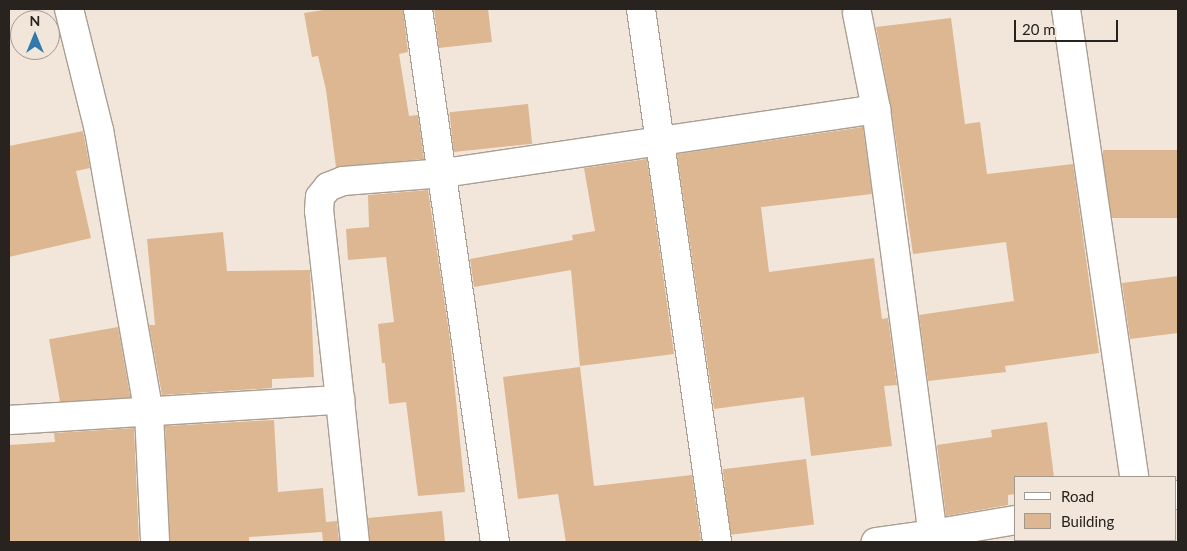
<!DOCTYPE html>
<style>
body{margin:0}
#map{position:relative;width:1187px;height:551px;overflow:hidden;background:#f2e6da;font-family:Lato,sans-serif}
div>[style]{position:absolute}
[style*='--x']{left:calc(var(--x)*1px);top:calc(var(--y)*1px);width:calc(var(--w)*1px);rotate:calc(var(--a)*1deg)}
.building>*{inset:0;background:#dcb792;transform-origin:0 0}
.roads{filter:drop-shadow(1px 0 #aa9e92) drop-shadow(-1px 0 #aa9e92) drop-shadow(0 1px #aa9e92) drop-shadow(0 -1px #aa9e92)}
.street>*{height:28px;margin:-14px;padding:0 14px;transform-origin:14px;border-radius:14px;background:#fff}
span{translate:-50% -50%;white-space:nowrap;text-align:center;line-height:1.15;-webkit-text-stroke:4px #f2e6da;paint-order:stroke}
.frame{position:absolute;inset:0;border:10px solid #28231e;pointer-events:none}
.legend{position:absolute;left:1014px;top:476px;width:162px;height:65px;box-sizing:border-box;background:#f2e6da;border:1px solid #a1988f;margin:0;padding:6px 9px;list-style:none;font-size:15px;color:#28231e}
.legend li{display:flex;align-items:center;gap:10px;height:25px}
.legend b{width:25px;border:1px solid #a1988f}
.north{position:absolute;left:10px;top:10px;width:50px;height:50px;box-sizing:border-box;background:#f2e6da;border:1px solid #a1988f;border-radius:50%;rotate:0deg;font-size:14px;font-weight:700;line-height:20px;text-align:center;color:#28231e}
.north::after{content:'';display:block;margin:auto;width:18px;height:22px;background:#3179ad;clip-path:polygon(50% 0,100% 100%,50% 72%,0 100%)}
.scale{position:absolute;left:1014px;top:20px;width:104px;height:22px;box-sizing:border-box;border:2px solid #28231e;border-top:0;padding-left:6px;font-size:15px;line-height:18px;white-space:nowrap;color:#28231e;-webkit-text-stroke:4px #f2e6da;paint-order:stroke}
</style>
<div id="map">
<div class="building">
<div style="clip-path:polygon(330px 9px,403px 9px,408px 52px,399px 54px,409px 116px,418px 115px,424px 159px,336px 167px,326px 90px,318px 56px,312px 57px,304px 13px)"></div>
<div style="clip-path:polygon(434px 9px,488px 9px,492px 42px,439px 48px)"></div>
<div style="clip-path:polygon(951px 18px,965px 124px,980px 122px,987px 174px,1073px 164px,1099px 353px,1005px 366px,1006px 372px,928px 381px,919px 315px,1014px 301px,1006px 242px,913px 254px,891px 107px,876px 27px)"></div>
<div style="left:528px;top:104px;width:40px;height:79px;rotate:84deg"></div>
<div style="clip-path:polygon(863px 127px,872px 194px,761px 207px,769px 272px,874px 258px,882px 319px,888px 318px,897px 385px,884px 386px,892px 446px,811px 456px,804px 397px,714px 409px,677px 154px)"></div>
<div style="clip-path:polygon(83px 131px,90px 168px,76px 171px,91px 238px,9px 257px,9px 146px)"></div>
<div style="left:1178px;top:150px;width:68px;height:75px;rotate:90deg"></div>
<div style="clip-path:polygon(647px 159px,674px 354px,580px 366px,571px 270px,474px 287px,470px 259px,573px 240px,572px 235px,595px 231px,584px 168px)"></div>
<div style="clip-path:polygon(428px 190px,450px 339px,465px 492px,418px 496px,406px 402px,389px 404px,385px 363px,382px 363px,378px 324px,394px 322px,386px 257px,348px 260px,346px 229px,369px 227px,368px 195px)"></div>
<div style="clip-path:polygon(223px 232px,227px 271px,310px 270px,314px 377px,272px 379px,272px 388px,162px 395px,149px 325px,155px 325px,147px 239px)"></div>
<div style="clip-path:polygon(1178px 276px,1178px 333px,1130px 339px,1122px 283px)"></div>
<div style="left:118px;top:327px;width:71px;height:70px;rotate:80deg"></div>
<div style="clip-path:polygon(580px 367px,594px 486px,692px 475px,701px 540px,695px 542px,566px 542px,558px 494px,518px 499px,503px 377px)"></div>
<div style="clip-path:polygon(274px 420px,278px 492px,323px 488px,326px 522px,337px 521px,339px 542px,323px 542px,322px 532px,249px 537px,249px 542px,170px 542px,165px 426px)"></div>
<div style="clip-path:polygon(1047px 422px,1054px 477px,1016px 477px,1016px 494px,1008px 495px,1008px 505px,946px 516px,937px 445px,992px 437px,991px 430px)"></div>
<div style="clip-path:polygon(134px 428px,139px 542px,9px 542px,9px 445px,55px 442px,54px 433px)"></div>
<div style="left:806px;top:459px;width:66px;height:84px;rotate:83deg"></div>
<div style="clip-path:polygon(442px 511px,445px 542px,370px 542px,368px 518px)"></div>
</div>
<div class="roads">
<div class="street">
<div style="--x:69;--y:9;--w:125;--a:76.1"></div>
<div style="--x:99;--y:130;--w:287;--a:80"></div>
<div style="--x:149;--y:413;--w:129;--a:87.3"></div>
<div style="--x:418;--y:9;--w:539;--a:81.78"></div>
<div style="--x:641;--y:9;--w:538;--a:81.88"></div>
<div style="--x:1066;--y:9;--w:473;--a:81.7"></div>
<div style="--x:857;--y:13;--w:98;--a:78.8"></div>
<div style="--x:876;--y:109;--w:429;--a:82.4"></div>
<div style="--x:933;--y:534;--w:58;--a:172"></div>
<div style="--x:340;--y:400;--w:190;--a:-96.3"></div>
<div style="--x:319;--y:211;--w:14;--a:-86"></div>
<div style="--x:320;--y:197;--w:13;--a:-51"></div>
<div style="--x:328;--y:187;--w:16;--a:-22"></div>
<div style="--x:343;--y:181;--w:101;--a:-4.5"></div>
<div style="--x:444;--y:173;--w:437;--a:-8.4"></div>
<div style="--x:9;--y:420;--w:332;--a:-3.5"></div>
<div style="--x:340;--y:400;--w:143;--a:84"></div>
<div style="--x:1176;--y:495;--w:2;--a:0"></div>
<div style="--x:1145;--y:540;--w:2;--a:90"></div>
<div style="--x:934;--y:542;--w:8;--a:-97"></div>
<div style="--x:933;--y:534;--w:84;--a:-9.6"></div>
</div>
</div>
<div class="frame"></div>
<ul class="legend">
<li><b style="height:6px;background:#fff"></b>Road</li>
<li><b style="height:14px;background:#dcb792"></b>Building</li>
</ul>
<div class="north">N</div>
<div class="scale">20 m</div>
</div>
